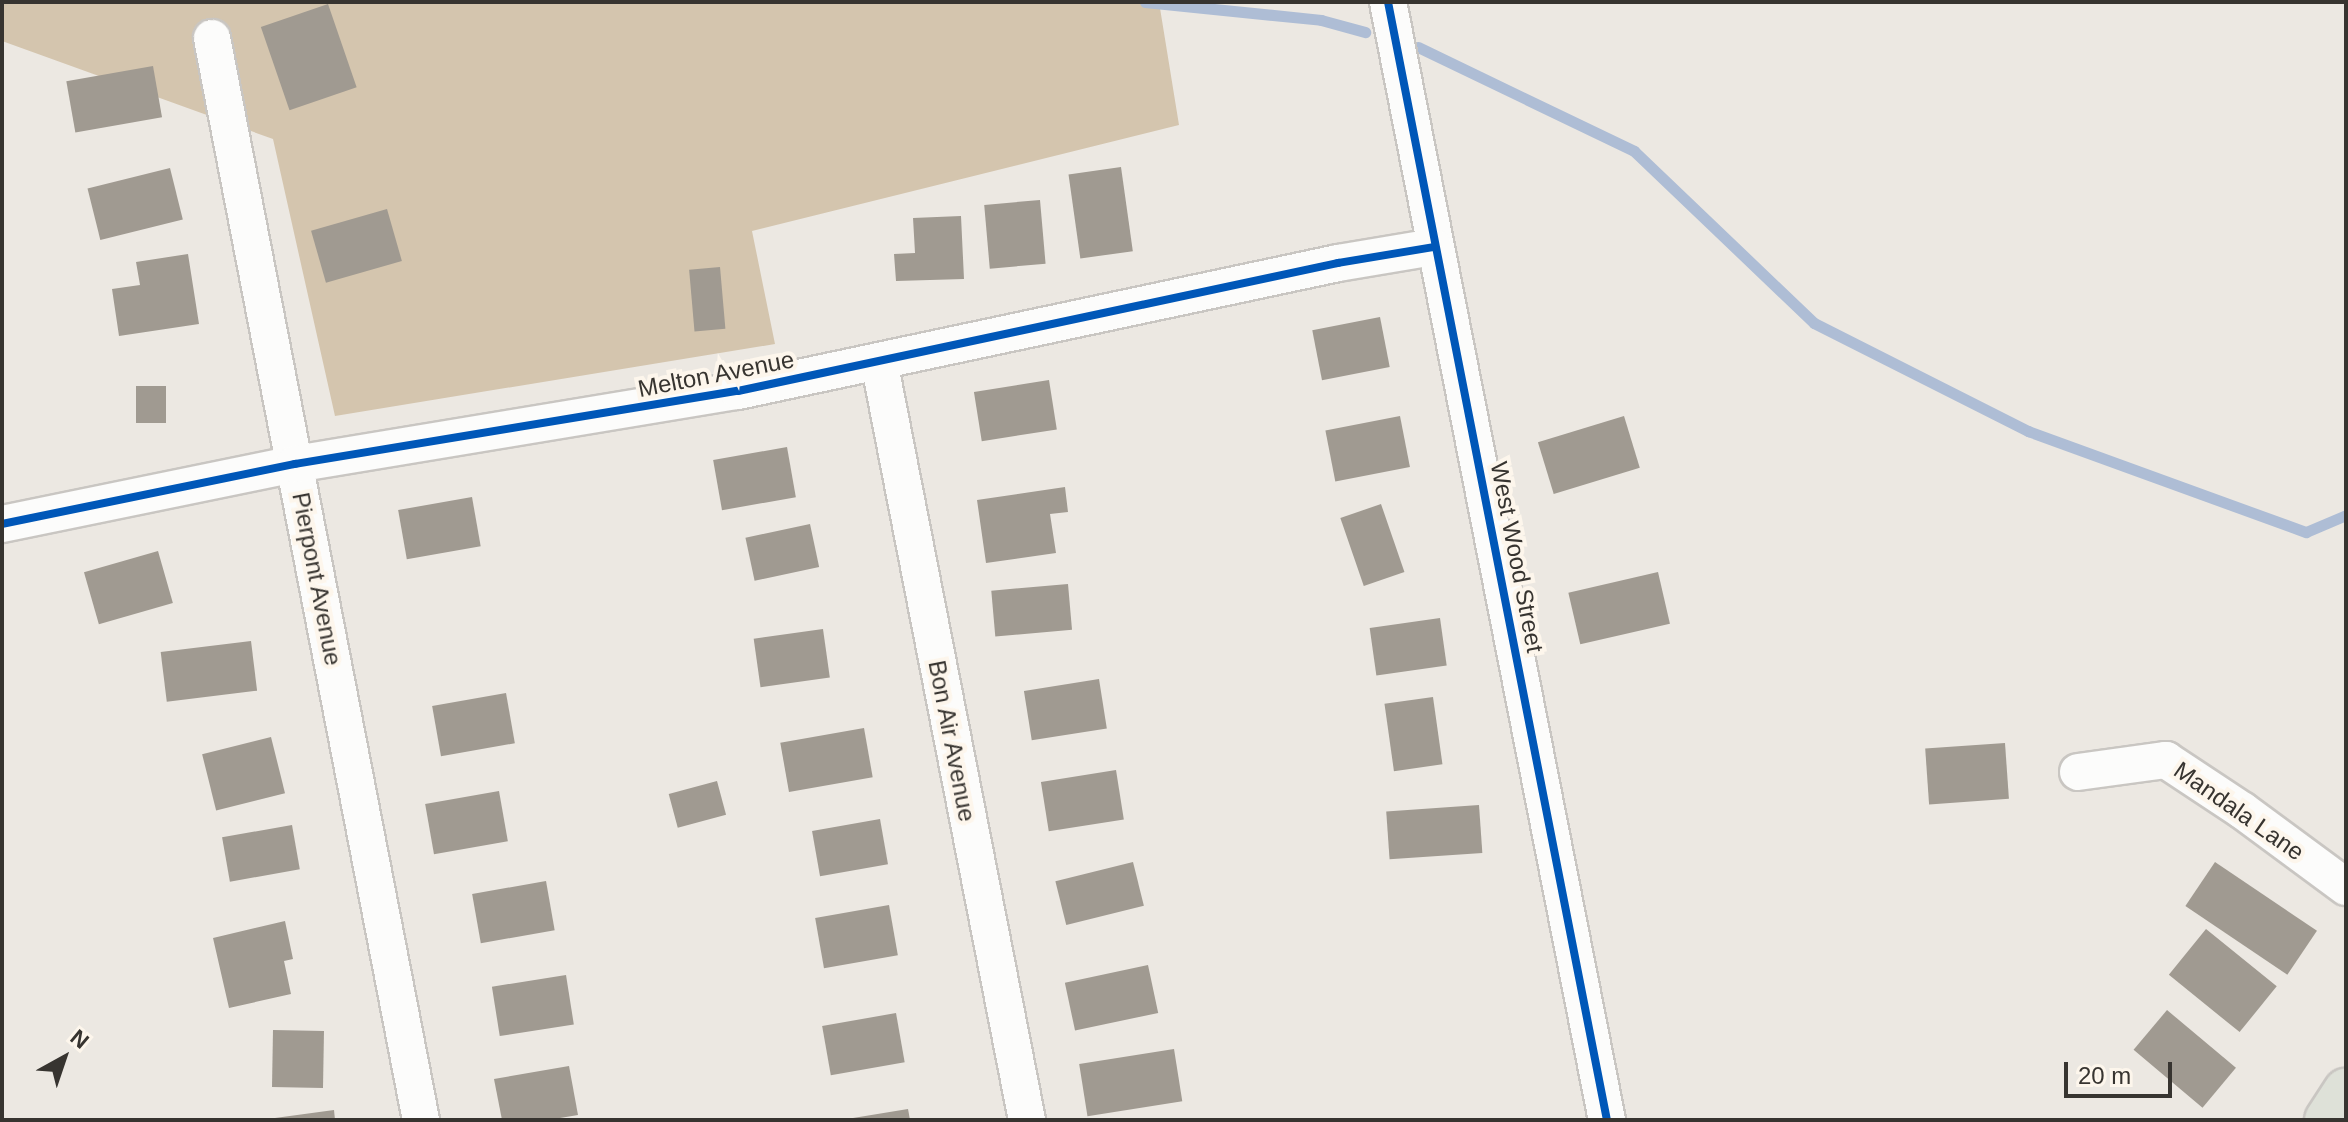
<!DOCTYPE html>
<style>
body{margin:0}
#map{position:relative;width:2348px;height:1122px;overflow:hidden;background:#ece8e2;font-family:Arial,sans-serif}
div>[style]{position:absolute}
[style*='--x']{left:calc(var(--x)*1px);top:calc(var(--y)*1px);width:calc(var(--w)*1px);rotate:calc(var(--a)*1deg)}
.forest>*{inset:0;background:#d4c5ae}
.stream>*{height:11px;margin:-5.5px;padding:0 5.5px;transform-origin:5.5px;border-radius:5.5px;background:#aebdd5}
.building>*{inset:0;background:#a09a91;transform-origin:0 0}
.roads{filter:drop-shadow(2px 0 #c9c6c2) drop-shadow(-2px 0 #c9c6c2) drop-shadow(0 2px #c9c6c2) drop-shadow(0 -2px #c9c6c2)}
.minor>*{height:36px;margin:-18px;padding:0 18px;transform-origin:18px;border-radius:18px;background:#fcfcfb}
.major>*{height:44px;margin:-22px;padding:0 22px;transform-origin:22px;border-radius:22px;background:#dee1d8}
.cycleway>*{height:8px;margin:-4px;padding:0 4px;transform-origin:4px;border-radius:4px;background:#0057b8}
span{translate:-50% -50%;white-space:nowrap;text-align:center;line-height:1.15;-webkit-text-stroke:8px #fdf6ec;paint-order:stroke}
.street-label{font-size:24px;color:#373430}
.frame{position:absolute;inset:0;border:4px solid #373430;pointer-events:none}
.north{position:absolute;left:24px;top:1018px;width:80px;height:80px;-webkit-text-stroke:6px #fdf6ec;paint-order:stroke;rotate:40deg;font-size:22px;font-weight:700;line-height:32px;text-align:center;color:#373430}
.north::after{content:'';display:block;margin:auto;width:28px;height:36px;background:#373430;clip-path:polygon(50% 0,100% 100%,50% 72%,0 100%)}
.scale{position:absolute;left:2064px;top:1062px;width:108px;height:36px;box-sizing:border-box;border:4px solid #373430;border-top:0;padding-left:10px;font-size:24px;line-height:28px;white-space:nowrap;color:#373430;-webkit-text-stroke:6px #fdf6ec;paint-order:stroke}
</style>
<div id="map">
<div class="forest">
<div style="clip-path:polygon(2px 2px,1159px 2px,1179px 125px,752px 231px,775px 344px,335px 416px,273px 139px,2px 41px)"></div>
</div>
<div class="stream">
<div style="--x:1145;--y:2;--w:177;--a:5.8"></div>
<div style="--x:1321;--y:20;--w:46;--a:15.3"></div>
<div style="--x:1418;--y:47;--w:240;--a:25.7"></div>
<div style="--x:1634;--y:151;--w:249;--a:43.7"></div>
<div style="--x:1814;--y:323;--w:240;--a:26.8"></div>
<div style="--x:2028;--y:431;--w:296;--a:20"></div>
<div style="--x:2306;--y:532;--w:43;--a:-23"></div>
</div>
<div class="building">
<div style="left:328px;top:4px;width:88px;height:71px;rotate:71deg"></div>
<div style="left:153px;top:66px;width:52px;height:88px;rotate:80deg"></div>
<div style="left:1121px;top:167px;width:85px;height:53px;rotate:82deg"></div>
<div style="left:170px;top:168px;width:53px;height:85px;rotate:76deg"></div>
<div style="left:1040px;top:200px;width:64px;height:56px;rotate:85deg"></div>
<div style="left:387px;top:209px;width:54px;height:79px;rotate:74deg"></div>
<div style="clip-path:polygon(961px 216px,964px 279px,896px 281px,894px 254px,915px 253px,913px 218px)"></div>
<div style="clip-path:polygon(188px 254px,199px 324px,119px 336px,112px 289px,140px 285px,136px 262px)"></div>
<div style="left:720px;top:267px;width:62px;height:31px;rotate:85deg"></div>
<div style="left:1380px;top:317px;width:51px;height:69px;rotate:79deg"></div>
<div style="left:1049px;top:380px;width:50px;height:76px;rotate:81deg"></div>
<div style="left:136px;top:386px;width:30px;height:37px"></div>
<div style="left:1400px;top:416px;width:52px;height:76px;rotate:79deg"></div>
<div style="left:1624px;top:416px;width:54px;height:90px;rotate:73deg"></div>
<div style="left:787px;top:447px;width:51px;height:75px;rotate:80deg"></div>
<div style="clip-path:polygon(1065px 487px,1068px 512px,1050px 514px,1056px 553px,986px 563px,977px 500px)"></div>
<div style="left:472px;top:497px;width:50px;height:75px;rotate:80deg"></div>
<div style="left:1381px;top:504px;width:72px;height:43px;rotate:71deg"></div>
<div style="left:810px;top:524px;width:44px;height:66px;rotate:78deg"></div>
<div style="left:158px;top:551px;width:54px;height:77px;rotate:74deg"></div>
<div style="left:1658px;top:572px;width:53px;height:92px;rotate:77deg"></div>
<div style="left:1068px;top:584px;width:46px;height:77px;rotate:85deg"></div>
<div style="left:1440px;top:618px;width:48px;height:71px;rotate:82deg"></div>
<div style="left:823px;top:629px;width:49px;height:70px;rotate:82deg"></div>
<div style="left:251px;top:641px;width:50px;height:91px;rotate:83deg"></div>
<div style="left:1099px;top:679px;width:50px;height:76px;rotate:81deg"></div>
<div style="left:506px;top:693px;width:51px;height:75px;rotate:80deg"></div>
<div style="left:1433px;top:697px;width:68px;height:49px;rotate:82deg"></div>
<div style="left:864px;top:728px;width:50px;height:85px;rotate:80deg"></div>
<div style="left:271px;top:737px;width:58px;height:71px;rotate:76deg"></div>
<div style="left:2005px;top:743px;width:56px;height:80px;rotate:86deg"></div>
<div style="left:1116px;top:770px;width:50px;height:76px;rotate:81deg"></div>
<div style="left:717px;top:781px;width:35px;height:50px;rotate:75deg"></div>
<div style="left:499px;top:791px;width:51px;height:75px;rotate:80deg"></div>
<div style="left:1479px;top:805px;width:48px;height:93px;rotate:86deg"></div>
<div style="left:880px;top:819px;width:46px;height:69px;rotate:80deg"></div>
<div style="left:292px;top:825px;width:45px;height:71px;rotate:80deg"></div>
<div style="left:1133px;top:862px;width:45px;height:80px;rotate:76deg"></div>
<div style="left:2215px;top:862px;width:123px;height:53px;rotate:34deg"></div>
<div style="left:546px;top:881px;width:50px;height:75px;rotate:80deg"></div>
<div style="left:889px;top:905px;width:51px;height:75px;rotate:80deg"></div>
<div style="clip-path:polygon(285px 921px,293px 959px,284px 961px,291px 994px,229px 1008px,213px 938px)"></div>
<div style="left:2206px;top:929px;width:91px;height:59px;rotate:39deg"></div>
<div style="left:1148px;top:965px;width:49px;height:85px;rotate:78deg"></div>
<div style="left:566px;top:975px;width:50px;height:75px;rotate:81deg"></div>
<div style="left:2167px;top:1010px;width:90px;height:52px;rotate:40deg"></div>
<div style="left:896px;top:1013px;width:50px;height:75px;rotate:80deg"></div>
<div style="left:273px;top:1030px;width:51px;height:57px;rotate:1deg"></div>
<div style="left:1174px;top:1049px;width:53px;height:96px;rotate:81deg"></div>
<div style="clip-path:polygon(569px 1066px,578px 1115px,548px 1120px,502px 1120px,494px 1079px)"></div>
<div style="clip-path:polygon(908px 1109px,910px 1120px,853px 1120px,853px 1118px)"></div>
<div style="clip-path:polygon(334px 1110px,335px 1120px,276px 1120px,275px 1118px)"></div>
</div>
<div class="roads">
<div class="minor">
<div style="--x:1388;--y:2;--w:1139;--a:78.92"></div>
<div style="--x:212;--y:38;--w:1102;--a:79.07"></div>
<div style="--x:879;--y:361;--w:773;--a:78.97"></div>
<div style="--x:2;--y:524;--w:299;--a:-11.6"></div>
<div style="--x:295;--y:464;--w:449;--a:-9.4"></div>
<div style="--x:738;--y:391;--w:614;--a:-12.04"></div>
<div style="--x:1338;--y:263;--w:97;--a:-9.5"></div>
<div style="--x:2078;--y:772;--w:89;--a:-7.8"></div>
<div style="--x:2166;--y:760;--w:92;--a:33.5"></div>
<div style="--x:2243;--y:811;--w:128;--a:36.4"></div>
</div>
<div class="major">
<div style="--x:2327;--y:1120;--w:35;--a:-57"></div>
</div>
</div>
<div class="cycleway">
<div style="--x:1388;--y:2;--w:1139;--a:78.92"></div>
<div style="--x:2;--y:524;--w:299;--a:-11.6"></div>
<div style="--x:295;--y:464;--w:449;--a:-9.4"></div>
<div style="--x:738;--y:391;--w:614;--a:-12.04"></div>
<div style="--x:1338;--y:263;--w:97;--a:-9.5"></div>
</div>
<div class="street-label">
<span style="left:716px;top:374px;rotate:-11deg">Melton Avenue</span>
<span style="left:1517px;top:557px;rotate:79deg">West Wood Street</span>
<span style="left:317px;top:579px;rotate:79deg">Pierpont Avenue</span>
<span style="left:952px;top:741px;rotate:79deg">Bon Air Avenue</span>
<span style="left:2239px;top:811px;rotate:35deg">Mandala Lane</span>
</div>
<div class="frame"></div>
<div class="north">N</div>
<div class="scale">20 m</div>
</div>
